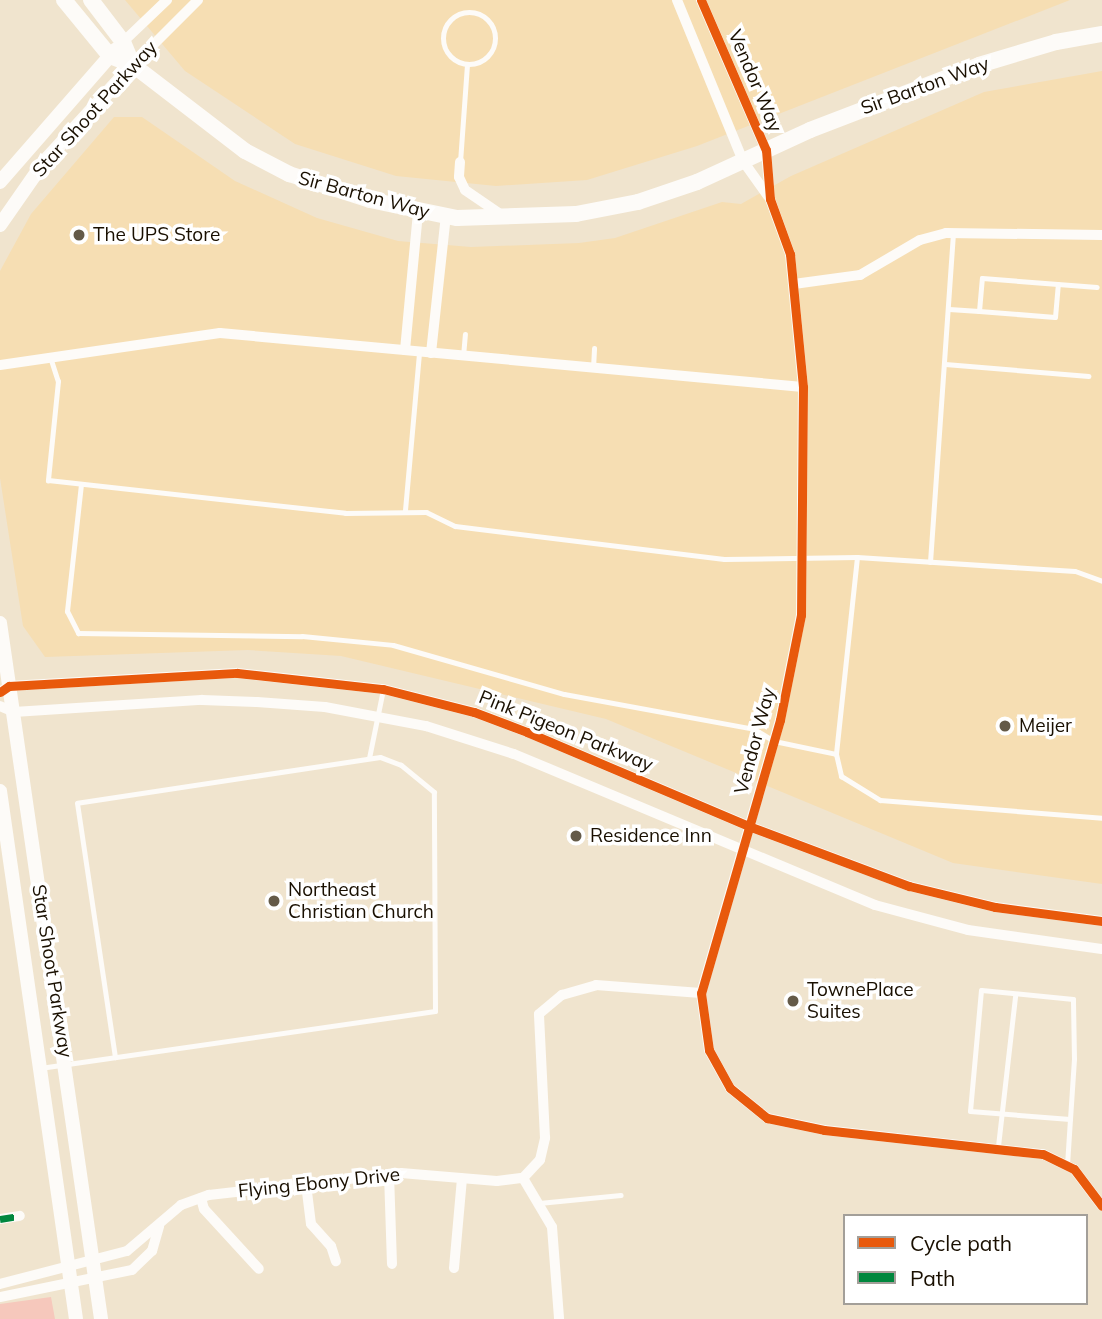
<!DOCTYPE html>
<style>
body{margin:0}
#map{position:relative;width:1102px;height:1319px;overflow:hidden;background:#f0e4ce;font-family:Mulish,sans-serif}
div>[style]{position:absolute}
[style*='--x']{left:calc(var(--x)*1px);top:calc(var(--y)*1px);width:calc(var(--w)*1px);rotate:calc(var(--a)*1deg)}
.built>*{inset:0;background:#f6deb3}
.green>*{inset:0;background:#f6c8bc}
.service>*{height:5px;margin:-2.5px;padding:0 2.5px;transform-origin:2.5px;border-radius:2.5px;background:#fdfbf8}
.service>.ring{margin:-2.5px;padding:0;box-sizing:content-box;background:none;border:5px solid #fdfbf8;border-radius:50%}
.minor>*{height:10px;margin:-5px;padding:0 5px;transform-origin:5px;border-radius:5px;background:#fdfbf8}
.tertiary>*{height:14px;margin:-7px;padding:0 7px;transform-origin:7px;border-radius:7px;background:#fdfbf8}
.secondary>*{height:16px;margin:-8px;padding:0 8px;transform-origin:8px;border-radius:8px;background:#fdfbf8}
.quiet>*{height:7px;margin-top:-3.5px;transform-origin:0;background:repeating-linear-gradient(90deg,#00873e 0 14px,transparent 0 21px)}
.cycleway>*{height:9px;margin:-4.5px;padding:0 4.5px;transform-origin:4.5px;border-radius:4.5px;background:#e8590c}
.dots>*{width:19px;height:19px;translate:-50% -50%;box-sizing:border-box;border:4px solid #fff;border-radius:50%}
span{translate:-50% -50%;white-space:nowrap;text-align:center;line-height:1.15;-webkit-text-stroke:7px #fff;paint-order:stroke}
.street-label{font-size:19px;color:#190f00}
.poi-label{font-size:19px;color:#190f00}
.left{translate:0 -50%;text-align:left}
.legend{position:absolute;left:843px;top:1214px;width:245px;height:91px;box-sizing:border-box;background:#fff;border:2px solid #a39f99;margin:0;padding:9px 12px;list-style:none;font-size:21px;color:#190f00}
.legend li{display:flex;align-items:center;gap:14px;height:35px}
.legend b{width:35px;border:2px solid #a39f99}
</style>
<div id="map">
<div class="built">
<div style="clip-path:polygon(125px 0,1070px 0,697px 146px,587px 180px,496px 186px,396px 176px,295px 144px,185px 71px)"></div>
<div style="clip-path:polygon(1102px 71px,1102px 884px,953px 863px,606px 719px,341px 656px,248px 650px,45px 657px,23px 626px,0 478px,0 271px,31px 214px,114px 117px,142px 117px,235px 181px,317px 218px,398px 241px,471px 247px,579px 243px,615px 238px,722px 202px,741px 204px,791px 176px,984px 92px)"></div>
</div>
<div class="green">
<div style="clip-path:polygon(51px 1297px,55px 1319px,0 1319px,0 1304px)"></div>
</div>
<div class="service">
<div class="ring" style="left:443px;top:12px;width:47px;height:47px"></div>
<div style="--x:460;--y:162;--w:98;--a:-85.9"></div>
<div style="--x:949;--y:309;--w:30;--a:4"></div>
<div style="--x:979;--y:311;--w:33;--a:-85"></div>
<div style="--x:982;--y:278;--w:115;--a:4.5"></div>
<div style="--x:979;--y:311;--w:76;--a:4.5"></div>
<div style="--x:1055;--y:317;--w:33;--a:-85"></div>
<div style="--x:463;--y:356;--w:22;--a:-85"></div>
<div style="--x:51;--y:360;--w:22;--a:72"></div>
<div style="--x:58;--y:381;--w:100;--a:95.8"></div>
<div style="--x:48;--y:480;--w:299;--a:6.3"></div>
<div style="--x:345;--y:513;--w:81;--a:-0.7"></div>
<div style="--x:426;--y:512;--w:32;--a:26"></div>
<div style="--x:455;--y:526;--w:271;--a:7"></div>
<div style="--x:724;--y:559;--w:133;--a:-0.9"></div>
<div style="--x:857;--y:557;--w:218;--a:3.7"></div>
<div style="--x:1075;--y:571;--w:29;--a:20"></div>
<div style="--x:945;--y:364;--w:144;--a:4.8"></div>
<div style="--x:593;--y:368;--w:20;--a:-87"></div>
<div style="--x:81;--y:484;--w:128;--a:96.3"></div>
<div style="--x:67;--y:611;--w:25;--a:63"></div>
<div style="--x:78;--y:633;--w:224;--a:0.8"></div>
<div style="--x:302;--y:636;--w:91;--a:5.6"></div>
<div style="--x:393;--y:645;--w:178;--a:16"></div>
<div style="--x:564;--y:694;--w:193;--a:10.4"></div>
<div style="--x:754;--y:729;--w:23;--a:31"></div>
<div style="--x:774;--y:741;--w:63;--a:11.8"></div>
<div style="--x:405;--y:510;--w:159;--a:-84.9"></div>
<div style="--x:857;--y:557;--w:198;--a:96.1"></div>
<div style="--x:836;--y:754;--w:23;--a:77"></div>
<div style="--x:841;--y:776;--w:46;--a:31.6"></div>
<div style="--x:880;--y:800;--w:223;--a:4.6"></div>
<div style="--x:930;--y:562;--w:329;--a:-86"></div>
<div style="--x:369;--y:758;--w:70;--a:-78.5"></div>
<div style="--x:40;--y:1068;--w:399;--a:-8.2"></div>
<div style="--x:435;--y:1011;--w:219;--a:-90.3"></div>
<div style="--x:434;--y:792;--w:43;--a:-140.7"></div>
<div style="--x:401;--y:765;--w:22;--a:-159"></div>
<div style="--x:380;--y:757;--w:306;--a:171.4"></div>
<div style="--x:77;--y:803;--w:257;--a:81.5"></div>
<div style="--x:998;--y:1146;--w:151;--a:-83.5"></div>
<div style="--x:1067;--y:1165;--w:46;--a:-86.3"></div>
<div style="--x:1070;--y:1119;--w:60;--a:-86.2"></div>
<div style="--x:1074;--y:1059;--w:60;--a:-91"></div>
<div style="--x:1073;--y:999;--w:92;--a:-174.4"></div>
<div style="--x:981;--y:990;--w:121;--a:95.2"></div>
<div style="--x:970;--y:1111;--w:100;--a:4.6"></div>
<div style="--x:539;--y:1203;--w:82;--a:-5.6"></div>
</div>
<div class="minor">
<div style="--x:677;--y:0;--w:174;--a:67.7"></div>
<div style="--x:743;--y:161;--w:43;--a:54.5"></div>
<div style="--x:701;--y:0;--w:163;--a:66.6"></div>
<div style="--x:766;--y:150;--w:49;--a:85.3"></div>
<div style="--x:770;--y:199;--w:59;--a:70"></div>
<div style="--x:790;--y:254;--w:134;--a:84.4"></div>
<div style="--x:803;--y:387;--w:228;--a:90.5"></div>
<div style="--x:801;--y:615;--w:107;--a:101.3"></div>
<div style="--x:780;--y:720;--w:284;--a:106.1"></div>
<div style="--x:701;--y:993;--w:58;--a:82"></div>
<div style="--x:709;--y:1050;--w:43;--a:61.1"></div>
<div style="--x:730;--y:1088;--w:48;--a:39"></div>
<div style="--x:767;--y:1118;--w:58;--a:11.9"></div>
<div style="--x:824;--y:1130;--w:220;--a:6.3"></div>
<div style="--x:1043;--y:1154;--w:34;--a:26"></div>
<div style="--x:1074;--y:1169;--w:46;--a:52.9"></div>
<div style="--x:123;--y:42;--w:61;--a:-43.7"></div>
<div style="--x:133;--y:65;--w:92;--a:-45"></div>
<div style="--x:460;--y:162;--w:15;--a:94"></div>
<div style="--x:459;--y:177;--w:14;--a:65"></div>
<div style="--x:465;--y:190;--w:46;--a:34.4"></div>
<div style="--x:794;--y:284;--w:67;--a:-7.8"></div>
<div style="--x:860;--y:275;--w:69;--a:-30.3"></div>
<div style="--x:920;--y:240;--w:27;--a:-15"></div>
<div style="--x:946;--y:233;--w:156;--a:0.7"></div>
<div style="--x:405;--y:350;--w:139;--a:-84.6"></div>
<div style="--x:431;--y:353;--w:138;--a:-83.8"></div>
<div style="--x:0;--y:365;--w:222;--a:-8.3"></div>
<div style="--x:220;--y:333;--w:585;--a:5.29"></div>
<div style="--x:0;--y:692;--w:11;--a:-34"></div>
<div style="--x:9;--y:686;--w:228;--a:-3.3"></div>
<div style="--x:237;--y:673;--w:147;--a:6.3"></div>
<div style="--x:383;--y:689;--w:94;--a:14.2"></div>
<div style="--x:474;--y:712;--w:57;--a:20.7"></div>
<div style="--x:527;--y:732;--w:243;--a:23"></div>
<div style="--x:751;--y:827;--w:169;--a:20.5"></div>
<div style="--x:909;--y:886;--w:89;--a:13.7"></div>
<div style="--x:995;--y:907;--w:108;--a:7.5"></div>
<div style="--x:0;--y:706;--w:15;--a:23"></div>
<div style="--x:14;--y:712;--w:188;--a:-3.7"></div>
<div style="--x:202;--y:700;--w:55;--a:2.1"></div>
<div style="--x:257;--y:702;--w:68;--a:4.2"></div>
<div style="--x:325;--y:707;--w:103;--a:10.7"></div>
<div style="--x:426;--y:726;--w:92;--a:17.7"></div>
<div style="--x:514;--y:754;--w:391;--a:22.7"></div>
<div style="--x:875;--y:905;--w:96;--a:15"></div>
<div style="--x:968;--y:930;--w:135;--a:8.1"></div>
<div style="--x:389;--y:1174;--w:90;--a:88.1"></div>
<div style="--x:523;--y:1178;--w:57;--a:59.4"></div>
<div style="--x:552;--y:1227;--w:92;--a:85.6"></div>
<div style="--x:306;--y:1184;--w:40;--a:82.9"></div>
<div style="--x:311;--y:1224;--w:30;--a:48"></div>
<div style="--x:331;--y:1246;--w:16;--a:72"></div>
<div style="--x:201;--y:1198;--w:11;--a:75"></div>
<div style="--x:204;--y:1209;--w:81;--a:47.5"></div>
<div style="--x:0;--y:1219;--w:20;--a:-9"></div>
<div style="--x:454;--y:1268;--w:90;--a:-84.9"></div>
<div style="--x:0;--y:1284;--w:131;--a:-14.6"></div>
<div style="--x:127;--y:1251;--w:71;--a:-40.4"></div>
<div style="--x:181;--y:1205;--w:30;--a:-20"></div>
<div style="--x:209;--y:1195;--w:193;--a:-6.5"></div>
<div style="--x:401;--y:1173;--w:96;--a:4.8"></div>
<div style="--x:497;--y:1181;--w:26;--a:-7"></div>
<div style="--x:523;--y:1178;--w:25;--a:-47"></div>
<div style="--x:540;--y:1160;--w:23;--a:-77"></div>
<div style="--x:545;--y:1138;--w:124;--a:-92.8"></div>
<div style="--x:539;--y:1014;--w:30;--a:-40"></div>
<div style="--x:562;--y:995;--w:35;--a:-16"></div>
<div style="--x:596;--y:985;--w:105;--a:4.4"></div>
<div style="--x:0;--y:1297;--w:135;--a:-11.6"></div>
<div style="--x:132;--y:1270;--w:28;--a:-44"></div>
<div style="--x:152;--y:1251;--w:26;--a:-74"></div>
</div>
<div class="tertiary">
<div style="--x:0;--y:182;--w:176;--a:-48.9"></div>
<div style="--x:0;--y:225;--w:77;--a:-55.1"></div>
<div style="--x:44;--y:162;--w:132;--a:-47.5"></div>
<div style="--x:0;--y:623;--w:703;--a:81.74"></div>
<div style="--x:0;--y:791;--w:533;--a:81.81"></div>
</div>
<div class="secondary">
<div style="--x:64;--y:0;--w:72;--a:50.6"></div>
<div style="--x:110;--y:56;--w:25;--a:21"></div>
<div style="--x:133;--y:65;--w:141;--a:37.5"></div>
<div style="--x:245;--y:151;--w:50;--a:27.6"></div>
<div style="--x:289;--y:174;--w:85;--a:17.8"></div>
<div style="--x:370;--y:200;--w:89;--a:11.7"></div>
<div style="--x:457;--y:218;--w:119;--a:-1.9"></div>
<div style="--x:576;--y:214;--w:63;--a:-11"></div>
<div style="--x:638;--y:202;--w:62;--a:-18.7"></div>
<div style="--x:697;--y:182;--w:124;--a:-24.7"></div>
<div style="--x:810;--y:130;--w:181;--a:-21"></div>
<div style="--x:979;--y:65;--w:80;--a:-16.6"></div>
<div style="--x:1056;--y:42;--w:47;--a:-9.9"></div>
<div style="--x:91;--y:0;--w:53;--a:52.7"></div>
<div style="--x:123;--y:42;--w:25;--a:67"></div>
</div>
<div class="quiet">
<div style="--x:0;--y:1219;--w:20;--a:-9"></div>
</div>
<div class="cycleway">
<div style="--x:701;--y:0;--w:163;--a:66.6"></div>
<div style="--x:766;--y:150;--w:49;--a:85.3"></div>
<div style="--x:770;--y:199;--w:59;--a:70"></div>
<div style="--x:790;--y:254;--w:134;--a:84.4"></div>
<div style="--x:803;--y:387;--w:228;--a:90.5"></div>
<div style="--x:801;--y:615;--w:107;--a:101.3"></div>
<div style="--x:780;--y:720;--w:284;--a:106.1"></div>
<div style="--x:701;--y:993;--w:58;--a:82"></div>
<div style="--x:709;--y:1050;--w:43;--a:61.1"></div>
<div style="--x:730;--y:1088;--w:48;--a:39"></div>
<div style="--x:767;--y:1118;--w:58;--a:11.9"></div>
<div style="--x:824;--y:1130;--w:220;--a:6.3"></div>
<div style="--x:1043;--y:1154;--w:34;--a:26"></div>
<div style="--x:1074;--y:1169;--w:46;--a:52.9"></div>
<div style="--x:0;--y:692;--w:11;--a:-34"></div>
<div style="--x:9;--y:686;--w:228;--a:-3.3"></div>
<div style="--x:237;--y:673;--w:147;--a:6.3"></div>
<div style="--x:383;--y:689;--w:94;--a:14.2"></div>
<div style="--x:474;--y:712;--w:57;--a:20.7"></div>
<div style="--x:527;--y:732;--w:243;--a:23"></div>
<div style="--x:751;--y:827;--w:169;--a:20.5"></div>
<div style="--x:909;--y:886;--w:89;--a:13.7"></div>
<div style="--x:995;--y:907;--w:108;--a:7.5"></div>
</div>
<div class="dots">
<div style="left:79px;top:235px;background:#645a48"></div>
<div style="left:1005px;top:726px;background:#645a48"></div>
<div style="left:576px;top:836px;background:#645a48"></div>
<div style="left:274px;top:901px;background:#645a48"></div>
<div style="left:793px;top:1001px;background:#645a48"></div>
</div>
<div class="street-label">
<span style="left:755px;top:81px;rotate:67deg">Vendor Way</span>
<span style="left:925px;top:86px;rotate:-20deg">Sir Barton Way</span>
<span style="left:95px;top:109px;rotate:-48deg">Star Shoot Parkway</span>
<span style="left:364px;top:195px;rotate:15deg">Sir Barton Way</span>
<span style="left:566px;top:731px;rotate:22deg">Pink Pigeon Parkway</span>
<span style="left:755px;top:741px;rotate:-75deg">Vendor Way</span>
<span style="left:52px;top:971px;rotate:81deg">Star Shoot Parkway</span>
<span style="left:319px;top:1183px;rotate:-6deg">Flying Ebony Drive</span>
</div>
<div class="poi-label">
<span class="left" style="left:93px;top:235px">The UPS Store</span>
<span class="left" style="left:1019px;top:726px">Meijer</span>
<span class="left" style="left:590px;top:836px">Residence Inn</span>
<span class="left" style="left:288px;top:901px">Northeast<br>Christian Church</span>
<span class="left" style="left:807px;top:1001px">TownePlace<br>Suites</span>
</div>
<ul class="legend">
<li><b style="height:9px;background:#e8590c"></b>Cycle path</li>
<li><b style="height:9px;background:#00873e"></b>Path</li>
</ul>
</div>
